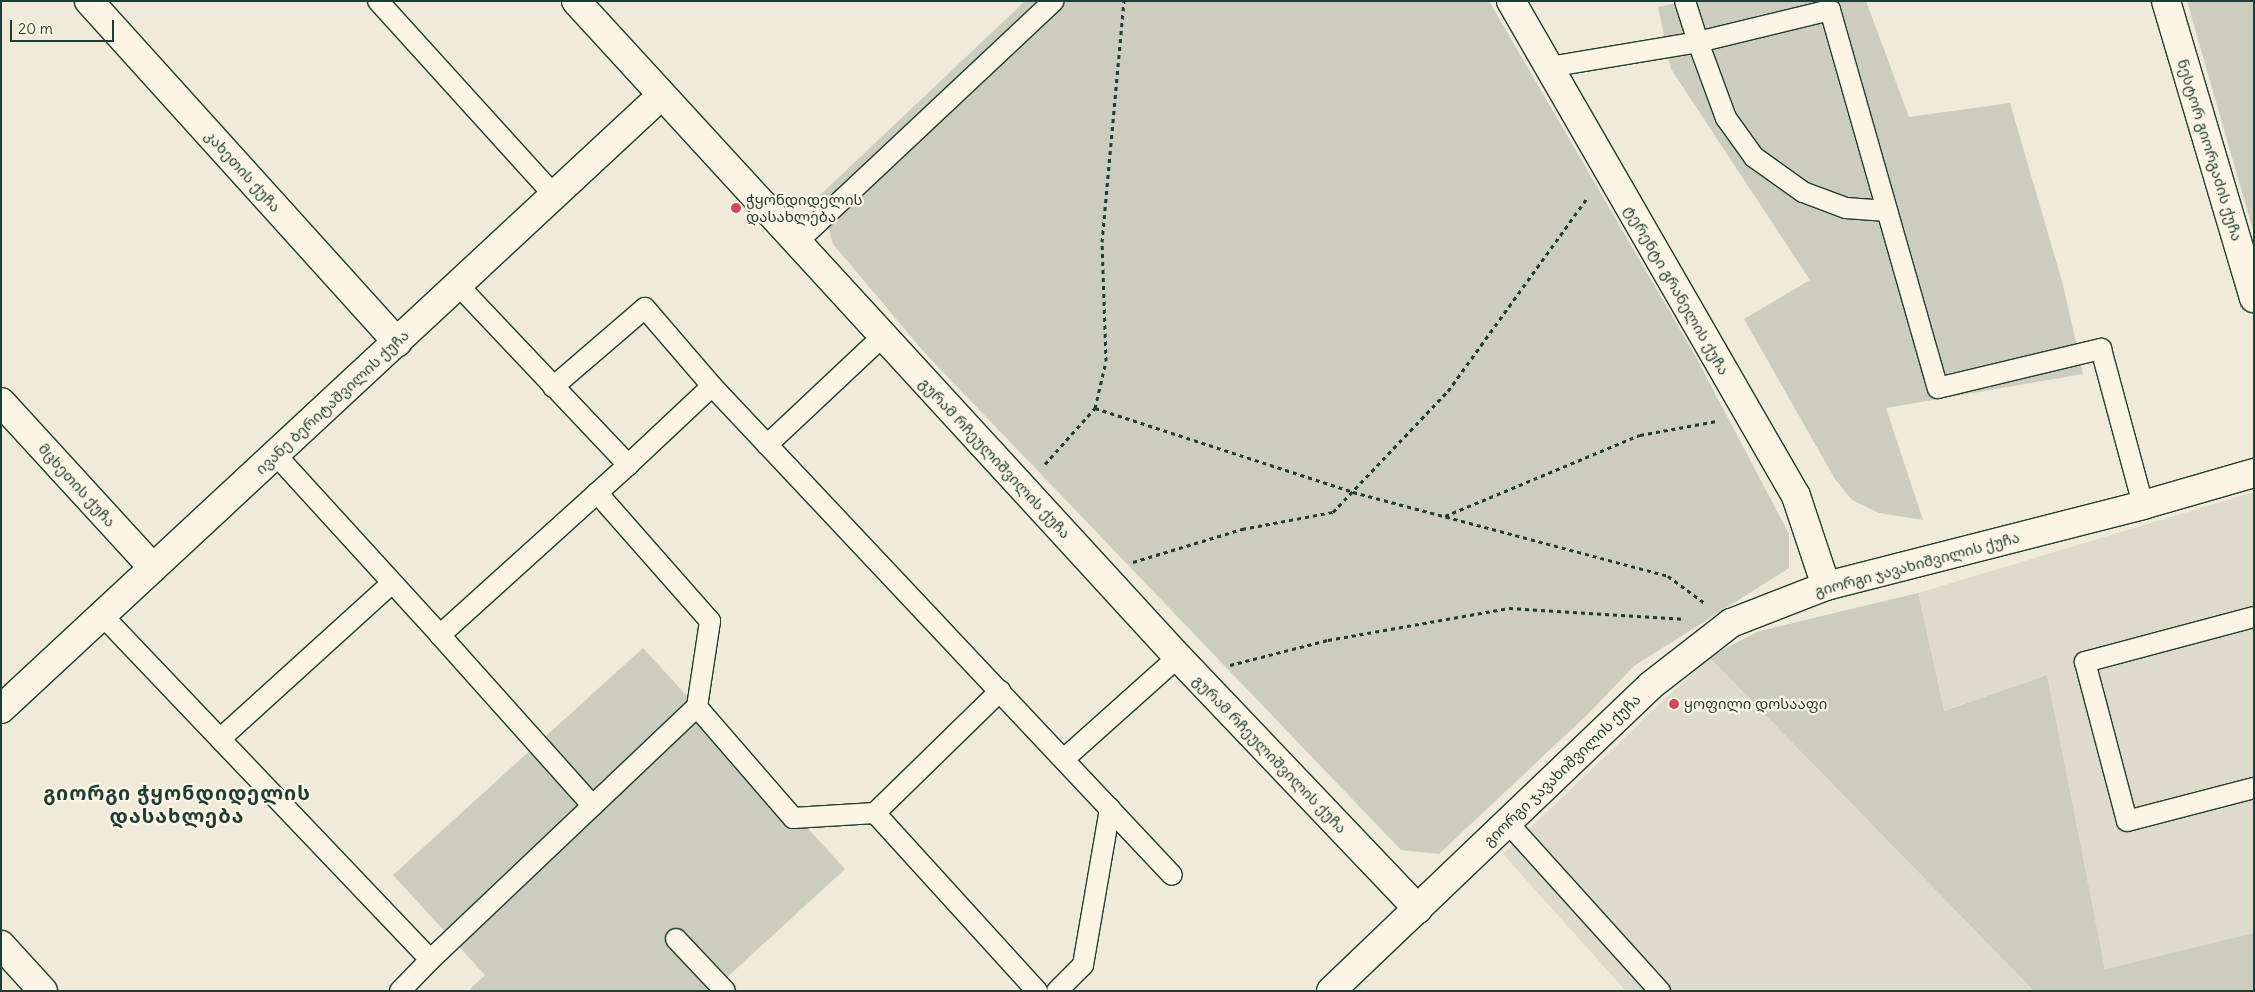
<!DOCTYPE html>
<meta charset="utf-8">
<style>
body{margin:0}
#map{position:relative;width:2255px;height:992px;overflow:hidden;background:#efeada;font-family:Delius,"Noto Sans Georgian",sans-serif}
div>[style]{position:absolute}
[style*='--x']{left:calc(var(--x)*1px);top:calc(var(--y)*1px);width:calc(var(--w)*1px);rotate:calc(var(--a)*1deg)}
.built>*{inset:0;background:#dedbcc}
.green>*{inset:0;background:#cccdbf}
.path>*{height:3px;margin-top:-1.5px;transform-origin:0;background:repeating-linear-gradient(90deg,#1f3d34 0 4px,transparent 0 8px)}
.roads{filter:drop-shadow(1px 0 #1f3d34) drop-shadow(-1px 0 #1f3d34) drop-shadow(0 1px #1f3d34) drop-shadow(0 -1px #1f3d34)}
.service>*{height:20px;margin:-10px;padding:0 10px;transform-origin:10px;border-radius:10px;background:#fcf5e5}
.minor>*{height:28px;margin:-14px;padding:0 14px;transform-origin:14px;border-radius:14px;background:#fcf5e5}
.tertiary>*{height:28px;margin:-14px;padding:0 14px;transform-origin:14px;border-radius:14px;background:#fcf5e5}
.dots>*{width:14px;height:14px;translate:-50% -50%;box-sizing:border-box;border:2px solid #fcf5e5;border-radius:50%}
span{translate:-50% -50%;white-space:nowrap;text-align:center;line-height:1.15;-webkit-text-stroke:4.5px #fcf5e5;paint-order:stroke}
.street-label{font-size:15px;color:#1f3d34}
.poi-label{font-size:15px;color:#1f3d34}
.left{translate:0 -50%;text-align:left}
.district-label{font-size:20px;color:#1f3d34;font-weight:700;letter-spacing:1px}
.frame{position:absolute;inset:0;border:2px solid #1f3d34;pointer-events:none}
.scale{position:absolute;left:10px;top:20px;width:104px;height:22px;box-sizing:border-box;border:2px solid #1f3d34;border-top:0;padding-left:6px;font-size:15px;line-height:18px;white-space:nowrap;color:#1f3d34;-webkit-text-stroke:4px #fcf5e5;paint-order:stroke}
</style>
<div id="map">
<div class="built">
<div style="clip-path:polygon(2254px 492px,2254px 933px,2105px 969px,2047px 675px,1943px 711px,1918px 593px)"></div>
<div style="clip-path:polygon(1709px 657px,2034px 991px,1626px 991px,1503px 854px)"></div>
</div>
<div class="green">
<div style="clip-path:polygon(1025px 1px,1489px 1px,1696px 357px,1789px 534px,1789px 568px,1634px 666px,1588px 714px,1439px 854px,1401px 850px,924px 352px,833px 244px,819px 196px)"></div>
<div style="clip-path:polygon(1685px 1px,1866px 1px,1909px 117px,2010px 103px,2063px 285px,2083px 374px,1886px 408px,1923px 520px,1879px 513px,1852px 500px,1835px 479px,1744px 319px,1810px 280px,1671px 69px,1658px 7px)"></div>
<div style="clip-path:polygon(2187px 1px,2254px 1px,2254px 234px)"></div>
<div style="clip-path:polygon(1918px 593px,1944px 711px,2047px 675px,2105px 969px,2254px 933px,2254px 991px,2034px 991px,1709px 657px,1759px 631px)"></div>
<div style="clip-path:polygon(643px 648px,845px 869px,712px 991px,468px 991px,485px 975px,393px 875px)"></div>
</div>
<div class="path">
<div style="--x:1095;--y:408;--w:271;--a:18"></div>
<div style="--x:1353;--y:492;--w:326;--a:14.9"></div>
<div style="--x:1668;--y:576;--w:47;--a:36.4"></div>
<div style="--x:1045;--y:464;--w:75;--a:-48.2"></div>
<div style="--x:1095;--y:408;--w:48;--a:-76.8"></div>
<div style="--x:1106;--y:361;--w:119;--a:-91.9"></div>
<div style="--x:1102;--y:242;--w:242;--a:-84.8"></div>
<div style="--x:1445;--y:516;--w:211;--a:-22.6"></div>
<div style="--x:1640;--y:435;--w:78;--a:-10.3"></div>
<div style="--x:1133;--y:562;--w:114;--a:-16.8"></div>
<div style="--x:1242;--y:529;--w:93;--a:-10.6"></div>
<div style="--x:1333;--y:512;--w:167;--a:-46.5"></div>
<div style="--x:1448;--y:391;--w:238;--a:-54.2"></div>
<div style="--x:1230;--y:665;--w:101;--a:-14.3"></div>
<div style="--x:1328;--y:640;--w:184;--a:-10"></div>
<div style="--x:1509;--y:608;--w:173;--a:3.6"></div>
</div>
<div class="roads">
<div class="service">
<div style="--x:378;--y:1;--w:262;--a:47.8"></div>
<div style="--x:1685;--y:1;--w:43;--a:72.4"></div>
<div style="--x:1698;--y:42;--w:136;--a:-13.6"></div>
<div style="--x:1830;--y:10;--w:393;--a:74.1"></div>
<div style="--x:1938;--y:388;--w:168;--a:-13.5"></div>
<div style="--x:2101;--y:349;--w:162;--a:74.9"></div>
<div style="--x:1549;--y:67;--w:151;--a:-9.5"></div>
<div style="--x:1698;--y:42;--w:81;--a:69.8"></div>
<div style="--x:1726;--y:118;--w:48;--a:54.3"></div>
<div style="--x:1754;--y:157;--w:60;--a:35.5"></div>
<div style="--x:1803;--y:192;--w:46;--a:20.4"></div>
<div style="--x:1846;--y:208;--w:41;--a:4.2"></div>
<div style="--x:797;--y:242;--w:352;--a:-43.2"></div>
<div style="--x:458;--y:285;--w:248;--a:46.6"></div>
<div style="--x:628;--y:465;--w:115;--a:-43.2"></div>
<div style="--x:712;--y:386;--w:671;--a:46.75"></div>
<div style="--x:553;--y:387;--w:121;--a:-40.7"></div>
<div style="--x:645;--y:308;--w:103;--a:49.3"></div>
<div style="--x:767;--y:445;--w:159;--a:-43.2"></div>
<div style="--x:275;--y:454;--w:245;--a:47.6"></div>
<div style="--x:440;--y:635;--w:253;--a:-42.1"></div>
<div style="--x:102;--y:615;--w:476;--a:46.4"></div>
<div style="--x:430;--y:960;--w:368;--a:-43.5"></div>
<div style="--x:697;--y:707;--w:87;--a:-81.4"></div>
<div style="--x:710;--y:621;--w:171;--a:-131.4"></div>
<div style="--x:2254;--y:617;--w:175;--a:165.1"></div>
<div style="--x:2085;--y:662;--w:164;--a:75.2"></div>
<div style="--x:2127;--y:821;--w:131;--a:-14.6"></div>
<div style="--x:440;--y:635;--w:229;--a:48.2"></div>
<div style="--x:697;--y:707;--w:147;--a:49.1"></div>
<div style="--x:793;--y:818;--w:82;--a:-3.5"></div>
<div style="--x:875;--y:813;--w:241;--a:47.7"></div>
<div style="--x:220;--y:739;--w:232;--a:-42.2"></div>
<div style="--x:1064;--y:759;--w:153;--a:-41.8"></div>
<div style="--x:875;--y:813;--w:175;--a:-44.3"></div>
<div style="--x:1508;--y:823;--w:227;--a:47.9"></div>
<div style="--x:676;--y:939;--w:71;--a:46.7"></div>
<div style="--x:400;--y:991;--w:43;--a:-45.9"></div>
<div style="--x:1057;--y:991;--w:37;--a:-45"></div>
<div style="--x:1083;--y:965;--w:159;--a:-80.2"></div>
</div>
<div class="minor">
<div style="--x:89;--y:1;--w:460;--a:47.9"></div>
<div style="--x:1511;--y:1;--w:571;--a:60.07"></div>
<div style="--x:1796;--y:496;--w:95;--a:71.6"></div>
<div style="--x:2166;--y:1;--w:310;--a:73.5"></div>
<div style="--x:1;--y:402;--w:225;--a:47.5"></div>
<div style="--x:1;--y:709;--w:902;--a:-42.89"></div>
<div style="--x:1;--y:945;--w:62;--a:47.6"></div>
</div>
<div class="tertiary">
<div style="--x:576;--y:1;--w:890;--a:47.46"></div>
<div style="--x:1178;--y:657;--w:348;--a:46.4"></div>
<div style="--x:1331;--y:991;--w:441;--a:-43.7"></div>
<div style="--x:1650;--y:686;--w:103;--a:-37.9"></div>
<div style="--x:1731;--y:623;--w:102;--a:-21.3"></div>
<div style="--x:1826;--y:586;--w:327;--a:-14.3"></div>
<div style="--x:2143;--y:505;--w:116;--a:-16.1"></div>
</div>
</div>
<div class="dots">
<div style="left:736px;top:208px;background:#d1495b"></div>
<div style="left:1674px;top:704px;background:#d1495b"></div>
</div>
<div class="street-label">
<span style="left:2210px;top:150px;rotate:73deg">ნესტორ გიორგაძის ქუჩა</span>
<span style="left:243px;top:171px;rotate:48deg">კახეთის ქუჩა</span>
<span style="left:1677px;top:290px;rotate:60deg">ტერენტი გრანელის ქუჩა</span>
<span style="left:332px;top:402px;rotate:-43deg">ივანე ბერიტაშვილის ქუჩა</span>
<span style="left:995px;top:458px;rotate:47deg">გურამ რჩეულიშვილის ქუჩა</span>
<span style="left:77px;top:485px;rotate:48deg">მცხეთის ქუჩა</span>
<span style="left:1917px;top:564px;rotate:-15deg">გიორგი ჯავახიშვილის ქუჩა</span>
<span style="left:1270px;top:754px;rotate:46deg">გურამ რჩეულიშვილის ქუჩა</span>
<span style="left:1562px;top:770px;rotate:-44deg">გიორგი ჯავახიშვილის ქუჩა</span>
</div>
<div class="poi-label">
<span class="left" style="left:746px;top:208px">ჭყონდიდელის<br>დასახლება</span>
<span class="left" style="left:1684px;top:704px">ყოფილი დოსააფი</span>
</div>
<div class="district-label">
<span style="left:177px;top:804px">გიორგი ჭყონდიდელის<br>დასახლება</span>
</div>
<div class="frame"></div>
<div class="scale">20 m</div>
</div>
